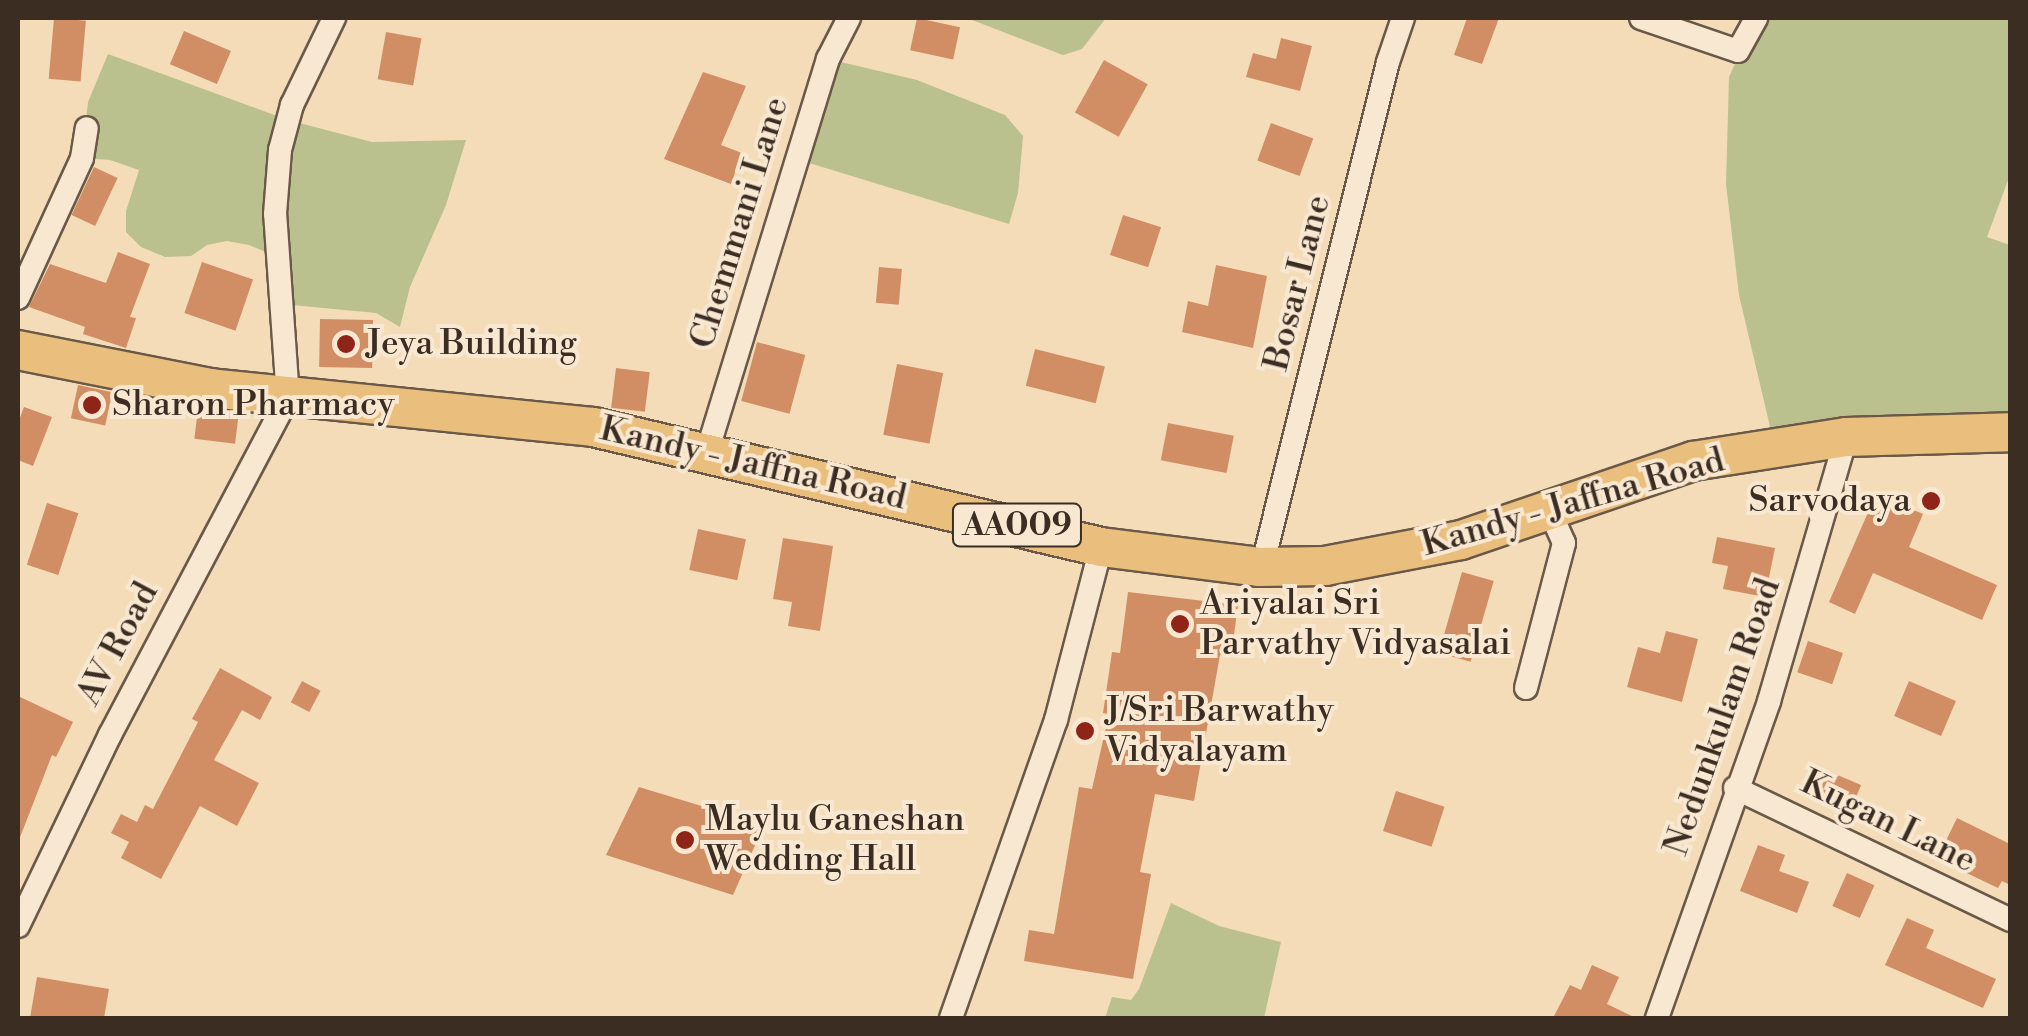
<!DOCTYPE html>
<style>
body{margin:0}
#map{position:relative;width:2028px;height:1036px;overflow:hidden;background:#f4dcb8;font-family:"Libre Bodoni",serif}
div>[style]{position:absolute}
[style*='--x']{left:calc(var(--x)*1px);top:calc(var(--y)*1px);width:calc(var(--w)*1px);rotate:calc(var(--a)*1deg)}
.green>*{inset:0;background:#bbc08f}
.building>*{inset:0;background:#d18e65;transform-origin:0 0}
.roads{filter:drop-shadow(2px 0 #6a5948) drop-shadow(-2px 0 #6a5948) drop-shadow(0 2px #6a5948) drop-shadow(0 -2px #6a5948)}
.minor>*{height:22px;margin:-11px;padding:0 11px;transform-origin:11px;border-radius:11px;background:#f8e8d1}
.trunk>*{height:38px;margin:-19px;padding:0 19px;transform-origin:19px;border-radius:19px;background:#eabe7c}
.dots>*{width:28px;height:28px;translate:-50% -50%;box-sizing:border-box;border:5px solid #f8e8d1;border-radius:50%}
span{translate:-50% -50%;white-space:nowrap;text-align:center;line-height:1.15;-webkit-text-stroke:8px #f8e8d1;paint-order:stroke}
.shield-label span{padding:2px 8px;background:#f8e8d1;border:2px solid;border-radius:8px;-webkit-text-stroke-width:0}
.shield-label{font-size:32px;color:#3c2d23;font-weight:700}
.street-label{font-size:35px;color:#3c2d23}
.poi-label{font-size:35px;color:#3c2d23}
.left{translate:0 -50%;text-align:left}
.right{translate:-100% -50%;text-align:right}
.frame{position:absolute;inset:0;border:20px solid #3c2d23;pointer-events:none}
</style>
<div id="map">
<div class="green">
<div style="clip-path:polygon(967px 18px,1106px 18px,1082px 49px,1063px 55px)"></div>
<div style="clip-path:polygon(1756px 18px,2010px 18px,2010px 175px,1987px 237px,2010px 245px,2010px 432px,1775px 448px,1739px 295px,1726px 184px,1729px 77px)"></div>
<div style="clip-path:polygon(108px 54px,288px 120px,372px 142px,466px 140px,446px 205px,410px 287px,400px 327px,376px 313px,281px 304px,278px 257px,249px 245px,227px 241px,207px 245px,191px 256px,165px 257px,141px 247px,126px 232px,126px 211px,139px 170px,110px 160px,82px 158px,88px 102px)"></div>
<div style="clip-path:polygon(828px 59px,917px 80px,1005px 115px,1023px 136px,1018px 193px,1009px 224px,796px 159px)"></div>
<div style="clip-path:polygon(1171px 903px,1219px 926px,1281px 942px,1264px 1018px,1105px 1018px,1112px 997px,1131px 1000px,1139px 989px)"></div>
</div>
<div class="building">
<div style="left:54px;top:18px;width:32px;height:61px;rotate:5deg"></div>
<div style="left:917px;top:18px;width:44px;height:33px;rotate:12deg"></div>
<div style="clip-path:polygon(1467px 18px,1499px 18px,1482px 64px,1454px 55px)"></div>
<div style="left:184px;top:31px;width:51px;height:36px;rotate:23deg"></div>
<div style="left:386px;top:32px;width:36px;height:48px;rotate:10deg"></div>
<div style="clip-path:polygon(1281px 38px,1312px 46px,1300px 91px,1246px 77px,1253px 53px,1276px 59px)"></div>
<div style="left:1104px;top:60px;width:50px;height:60px;rotate:29deg"></div>
<div style="clip-path:polygon(703px 72px,746px 86px,721px 145px,742px 153px,731px 184px,664px 159px)"></div>
<div style="left:1271px;top:123px;width:45px;height:40px;rotate:20deg"></div>
<div style="left:94px;top:167px;width:26px;height:53px;rotate:25deg"></div>
<div style="left:1123px;top:215px;width:40px;height:42px;rotate:18deg"></div>
<div style="clip-path:polygon(118px 252px,150px 264px,130px 317px,136px 318px,126px 348px,83px 334px,85px 327px,29px 307px,50px 264px,106px 283px)"></div>
<div style="left:202px;top:262px;width:54px;height:54px;rotate:19deg"></div>
<div style="clip-path:polygon(1216px 265px,1267px 276px,1253px 348px,1182px 332px,1188px 301px,1208px 306px)"></div>
<div style="left:879px;top:267px;width:23px;height:36px;rotate:5deg"></div>
<div style="left:320px;top:319px;width:53px;height:48px;rotate:1deg"></div>
<div style="left:757px;top:342px;width:50px;height:61px;rotate:15deg"></div>
<div style="left:1035px;top:349px;width:72px;height:38px;rotate:14deg"></div>
<div style="left:897px;top:364px;width:47px;height:72px;rotate:11deg"></div>
<div style="left:616px;top:368px;width:34px;height:40px;rotate:7deg"></div>
<div style="left:78px;top:385px;width:35px;height:34px;rotate:12deg"></div>
<div style="clip-path:polygon(24px 407px,52px 417px,33px 466px,18px 460px,18px 423px)"></div>
<div style="left:198px;top:409px;width:41px;height:30px;rotate:7deg"></div>
<div style="left:1168px;top:423px;width:67px;height:38px;rotate:11deg"></div>
<div style="clip-path:polygon(1876px 494px,1923px 514px,1909px 547px,1997px 585px,1982px 620px,1873px 573px,1855px 614px,1829px 602px)"></div>
<div style="left:47px;top:503px;width:33px;height:65px;rotate:18deg"></div>
<div style="left:698px;top:529px;width:49px;height:42px;rotate:12deg"></div>
<div style="clip-path:polygon(1717px 537px,1775px 548px,1765px 597px,1723px 589px,1728px 566px,1712px 563px)"></div>
<div style="clip-path:polygon(783px 538px,833px 546px,820px 631px,788px 626px,792px 602px,773px 599px)"></div>
<div style="left:1462px;top:572px;width:33px;height:84px;rotate:16deg"></div>
<div style="clip-path:polygon(1128px 592px,1238px 605px,1231px 657px,1220px 655px,1194px 801px,1155px 794px,1140px 872px,1151px 874px,1133px 979px,1024px 961px,1029px 930px,1054px 934px,1079px 787px,1092px 789px,1109px 714px,1103px 713px,1112px 652px,1120px 653px)"></div>
<div style="clip-path:polygon(1666px 631px,1698px 639px,1682px 702px,1627px 687px,1638px 647px,1660px 653px)"></div>
<div style="left:1808px;top:641px;width:37px;height:33px;rotate:19deg"></div>
<div style="clip-path:polygon(220px 668px,272px 697px,260px 720px,242px 710px,214px 760px,259px 783px,237px 826px,200px 806px,161px 879px,121px 858px,129px 842px,111px 833px,121px 814px,137px 822px,145px 805px,153px 809px,198px 722px,192px 719px)"></div>
<div style="left:302px;top:681px;width:21px;height:24px;rotate:28deg"></div>
<div style="left:1909px;top:681px;width:51px;height:38px;rotate:23deg"></div>
<div style="clip-path:polygon(18px 696px,73px 722px,56px 757px,52px 755px,19px 840px)"></div>
<div style="left:1828px;top:771px;width:36px;height:33px;rotate:23deg"></div>
<div style="clip-path:polygon(639px 787px,764px 825px,733px 895px,606px 855px)"></div>
<div style="left:1396px;top:791px;width:51px;height:42px;rotate:18deg"></div>
<div style="clip-path:polygon(1957px 818px,2010px 844px,2010px 885px,2002px 881px,1998px 888px,1937px 859px)"></div>
<div style="clip-path:polygon(1758px 845px,1785px 855px,1779px 871px,1809px 882px,1797px 913px,1740px 891px)"></div>
<div style="left:1847px;top:873px;width:30px;height:36px;rotate:24deg"></div>
<div style="clip-path:polygon(1907px 918px,1934px 930px,1926px 948px,1996px 979px,1983px 1008px,1885px 965px)"></div>
<div style="clip-path:polygon(1592px 965px,1619px 977px,1607px 1004px,1636px 1018px,1553px 1018px,1570px 985px,1581px 990px)"></div>
<div style="clip-path:polygon(37px 977px,109px 989px,104px 1018px,30px 1018px)"></div>
</div>
<div class="roads">
<div class="minor">
<div style="--x:1641;--y:18;--w:102;--a:18.8"></div>
<div style="--x:1738;--y:51;--w:38;--a:-61"></div>
<div style="--x:18;--y:298;--w:154;--a:-65.4"></div>
<div style="--x:82;--y:158;--w:30;--a:-81"></div>
<div style="--x:707;--y:452;--w:411;--a:-72.9"></div>
<div style="--x:828;--y:59;--w:46;--a:-62.9"></div>
<div style="--x:1262;--y:567;--w:520;--a:-75.99"></div>
<div style="--x:1388;--y:62;--w:46;--a:-71.2"></div>
<div style="--x:1526;--y:688;--w:150;--a:-75.3"></div>
<div style="--x:1564;--y:543;--w:34;--a:-114"></div>
<div style="--x:1735;--y:788;--w:305;--a:25.6"></div>
<div style="--x:18;--y:926;--w:212;--a:-64.3"></div>
<div style="--x:110;--y:735;--w:381;--a:-62.2"></div>
<div style="--x:288;--y:398;--w:184;--a:-94"></div>
<div style="--x:275;--y:214;--w:64;--a:-85.5"></div>
<div style="--x:280;--y:150;--w:47;--a:-75.1"></div>
<div style="--x:292;--y:105;--w:97;--a:-64.2"></div>
<div style="--x:951;--y:1018;--w:316;--a:-70.6"></div>
<div style="--x:1056;--y:720;--w:179;--a:-75.4"></div>
<div style="--x:1657;--y:1018;--w:336;--a:-70.5"></div>
<div style="--x:1769;--y:701;--w:275;--a:-73.7"></div>
</div>
<div class="trunk">
<div style="--x:18;--y:350;--w:196;--a:11.2"></div>
<div style="--x:210;--y:388;--w:385;--a:5.8"></div>
<div style="--x:593;--y:427;--w:522;--a:13.29"></div>
<div style="--x:1101;--y:547;--w:159;--a:7.2"></div>
<div style="--x:1259;--y:567;--w:66;--a:-0.9"></div>
<div style="--x:1325;--y:566;--w:138;--a:-10.8"></div>
<div style="--x:1461;--y:540;--w:245;--a:-18.8"></div>
<div style="--x:1693;--y:461;--w:155;--a:-8.9"></div>
<div style="--x:1846;--y:437;--w:164;--a:-1.7"></div>
</div>
</div>
<div class="dots">
<div style="left:346px;top:344px;background:#8f2418"></div>
<div style="left:92px;top:405px;background:#8f2418"></div>
<div style="left:1931px;top:501px;background:#8f2418"></div>
<div style="left:1180px;top:624px;background:#8f2418"></div>
<div style="left:1085px;top:731px;background:#8f2418"></div>
<div style="left:685px;top:840px;background:#8f2418"></div>
</div>
<div class="shield-label">
<span style="left:1017px;top:525px">AA009</span>
</div>
<div class="street-label">
<span style="left:740px;top:223px;rotate:-73deg">Chemmani Lane</span>
<span style="left:1298px;top:283px;rotate:-76deg">Bosar Lane</span>
<span style="left:753px;top:464px;rotate:13deg">Kandy - Jaffna Road</span>
<span style="left:1573px;top:503px;rotate:-16deg">Kandy - Jaffna Road</span>
<span style="left:118px;top:644px;rotate:-62deg">AV Road</span>
<span style="left:1723px;top:717px;rotate:-71deg">Nedunkulam Road</span>
<span style="left:1888px;top:822px;rotate:26deg">Kugan Lane</span>
</div>
<div class="poi-label">
<span class="left" style="left:366px;top:344px">Jeya Building</span>
<span class="left" style="left:112px;top:405px">Sharon Pharmacy</span>
<span class="right" style="left:1911px;top:501px">Sarvodaya</span>
<span class="left" style="left:1200px;top:624px">Ariyalai Sri<br>Parvathy Vidyasalai</span>
<span class="left" style="left:1105px;top:731px">J/Sri Barwathy<br>Vidyalayam</span>
<span class="left" style="left:705px;top:840px">Maylu Ganeshan<br>Wedding Hall</span>
</div>
<div class="frame"></div>
</div>
